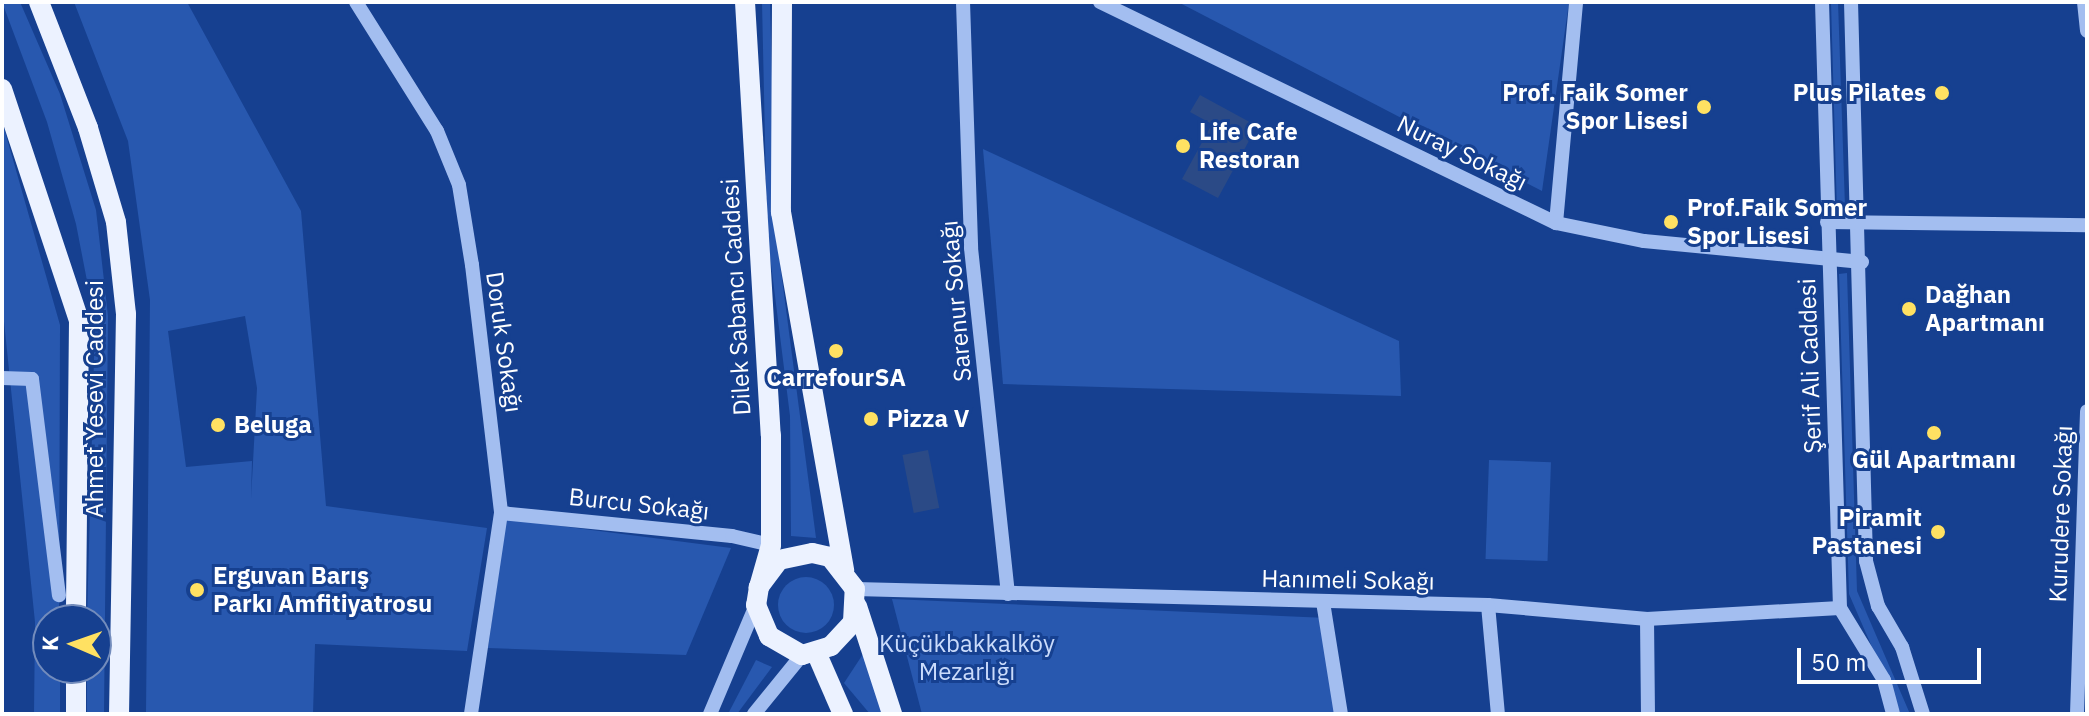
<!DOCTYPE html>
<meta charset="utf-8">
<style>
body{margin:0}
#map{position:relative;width:2089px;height:716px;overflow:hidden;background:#164090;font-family:"IBM Plex Sans",sans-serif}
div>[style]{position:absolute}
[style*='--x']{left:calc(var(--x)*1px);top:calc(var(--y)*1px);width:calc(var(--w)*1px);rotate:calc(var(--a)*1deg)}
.green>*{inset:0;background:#2858af;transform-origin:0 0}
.round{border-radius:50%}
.water>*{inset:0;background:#2b4a86;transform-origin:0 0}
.minor>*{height:14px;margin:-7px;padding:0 7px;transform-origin:7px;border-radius:7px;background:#a3bef0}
.major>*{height:20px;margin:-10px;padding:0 10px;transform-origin:10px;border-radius:10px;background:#ecf2ff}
.dots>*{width:22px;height:22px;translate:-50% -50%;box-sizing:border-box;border:4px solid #164090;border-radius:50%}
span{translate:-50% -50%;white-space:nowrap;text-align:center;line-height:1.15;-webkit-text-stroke:6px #164090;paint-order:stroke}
.poi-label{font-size:24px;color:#fff;font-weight:700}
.right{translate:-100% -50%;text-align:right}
.left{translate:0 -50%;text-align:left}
.street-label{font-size:24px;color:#fff}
.park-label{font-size:24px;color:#cadbfb}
.frame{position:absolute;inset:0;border:4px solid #fff;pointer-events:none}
.north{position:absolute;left:32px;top:604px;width:80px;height:80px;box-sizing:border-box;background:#164090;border:2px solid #738cbc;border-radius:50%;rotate:272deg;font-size:22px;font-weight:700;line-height:32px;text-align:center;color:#fff}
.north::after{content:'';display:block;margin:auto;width:28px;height:36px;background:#ffe162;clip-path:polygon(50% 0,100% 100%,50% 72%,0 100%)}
.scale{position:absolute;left:1797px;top:648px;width:184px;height:36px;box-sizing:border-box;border:4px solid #fff;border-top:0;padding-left:10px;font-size:24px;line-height:28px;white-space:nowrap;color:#fff;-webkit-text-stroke:6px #164090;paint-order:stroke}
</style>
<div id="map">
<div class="green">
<div style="clip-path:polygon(2px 2px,20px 2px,60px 94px,96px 210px,108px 316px,104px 714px,87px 714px,87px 668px,96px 668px,96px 620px,87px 620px,95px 322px,76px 224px,47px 122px)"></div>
<div style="clip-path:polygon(evenodd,74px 2px,187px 2px,301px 211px,326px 506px,487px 528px,467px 651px,315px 644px,313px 714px,146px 714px,150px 300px,128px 141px,74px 2px,245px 316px,257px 388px,251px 499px,252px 461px,186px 467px,168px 331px,245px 316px)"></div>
<div style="clip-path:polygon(762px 2px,770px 2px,776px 233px,816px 538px,791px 536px,790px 416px,767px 232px)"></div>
<div style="clip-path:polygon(1178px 2px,1569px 2px,1542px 191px)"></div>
<div style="clip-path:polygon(1831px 2px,1838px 2px,1845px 207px,1837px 213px)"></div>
<div style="clip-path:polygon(2px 121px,60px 325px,59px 620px,48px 620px,48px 668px,60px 668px,60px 714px,34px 714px,35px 622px,2px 302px)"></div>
<div style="clip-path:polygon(983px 149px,1399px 341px,1401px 396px,1003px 384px)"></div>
<div style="clip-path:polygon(1847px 273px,1857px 591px,1910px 714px,1901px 714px,1849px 594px,1839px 274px)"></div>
<div style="left:1489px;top:460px;width:62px;height:99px;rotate:2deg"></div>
<div style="clip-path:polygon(506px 519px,731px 548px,686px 655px,488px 648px)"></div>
<div class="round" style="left:778px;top:577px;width:56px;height:56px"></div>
<div style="clip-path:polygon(892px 599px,1327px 618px,1339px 714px,922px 714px)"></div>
<div style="clip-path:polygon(865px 651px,884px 714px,870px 714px,844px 683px)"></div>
<div style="clip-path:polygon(756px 660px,772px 667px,737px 714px,728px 714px)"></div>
</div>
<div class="water">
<div style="clip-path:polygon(1200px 95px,1257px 126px,1218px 198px,1182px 179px,1212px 124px,1190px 112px)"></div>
<div style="left:928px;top:450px;width:59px;height:26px;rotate:79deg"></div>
</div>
<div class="minor">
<div style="--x:356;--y:2;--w:152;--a:57.9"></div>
<div style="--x:437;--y:131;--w:58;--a:67.8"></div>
<div style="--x:459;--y:185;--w:81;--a:80.8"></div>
<div style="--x:472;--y:265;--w:250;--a:83.3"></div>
<div style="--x:501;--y:513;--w:203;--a:98.5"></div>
<div style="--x:963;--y:2;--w:246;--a:88.1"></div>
<div style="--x:971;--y:248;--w:348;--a:83.9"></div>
<div style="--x:1100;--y:2;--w:507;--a:25.86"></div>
<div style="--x:1556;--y:223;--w:90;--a:11.6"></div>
<div style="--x:1644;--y:241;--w:219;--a:5.5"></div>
<div style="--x:1822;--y:2;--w:606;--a:88.3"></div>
<div style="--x:1840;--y:608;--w:84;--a:58.6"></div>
<div style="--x:1884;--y:680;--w:35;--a:75"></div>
<div style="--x:1851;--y:2;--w:559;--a:88.46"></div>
<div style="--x:1866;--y:561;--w:47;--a:75.1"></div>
<div style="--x:1878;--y:606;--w:48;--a:59.7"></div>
<div style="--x:1902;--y:647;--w:70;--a:72.6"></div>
<div style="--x:2084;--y:2;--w:29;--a:84"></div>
<div style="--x:1827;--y:222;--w:260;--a:0.7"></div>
<div style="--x:1556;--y:223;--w:222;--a:-84.8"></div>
<div style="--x:2;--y:378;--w:30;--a:2"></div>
<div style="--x:32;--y:379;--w:218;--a:82.9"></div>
<div style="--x:501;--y:513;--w:232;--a:5.7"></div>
<div style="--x:732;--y:536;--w:40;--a:13"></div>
<div style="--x:855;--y:589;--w:633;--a:1.45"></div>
<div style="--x:1488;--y:605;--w:160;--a:5"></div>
<div style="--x:1647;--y:619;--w:193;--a:-3.3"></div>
<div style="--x:1323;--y:602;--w:113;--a:80.9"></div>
<div style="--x:1488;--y:605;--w:109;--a:84.8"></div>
<div style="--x:1647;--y:619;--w:95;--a:89.4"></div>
<div style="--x:710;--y:714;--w:118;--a:-67.1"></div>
<div style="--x:754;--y:714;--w:76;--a:-50.9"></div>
<div style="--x:2077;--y:714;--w:303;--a:-88.1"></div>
</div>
<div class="major">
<div style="--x:39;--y:2;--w:135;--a:68.7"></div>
<div style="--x:88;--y:128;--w:98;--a:73.4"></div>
<div style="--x:116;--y:222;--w:93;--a:83.8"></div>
<div style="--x:126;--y:314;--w:400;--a:91"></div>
<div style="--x:745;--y:2;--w:434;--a:86.6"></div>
<div style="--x:771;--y:435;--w:110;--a:90"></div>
<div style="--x:771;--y:545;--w:44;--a:105.9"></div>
<div style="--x:759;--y:587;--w:18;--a:99"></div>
<div style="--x:756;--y:605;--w:34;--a:67"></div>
<div style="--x:769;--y:636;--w:38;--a:30"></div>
<div style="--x:802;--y:655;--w:30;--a:-17"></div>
<div style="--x:831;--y:646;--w:33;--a:-47"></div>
<div style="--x:853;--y:622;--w:33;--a:-87"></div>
<div style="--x:855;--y:589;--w:41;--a:-128"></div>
<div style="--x:830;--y:557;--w:18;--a:-167"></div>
<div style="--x:812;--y:553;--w:34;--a:168"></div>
<div style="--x:779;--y:560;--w:34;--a:127"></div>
<div style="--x:782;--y:2;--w:210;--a:90.3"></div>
<div style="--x:781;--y:212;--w:364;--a:80"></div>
<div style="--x:2;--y:89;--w:244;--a:71.6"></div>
<div style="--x:79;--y:321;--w:299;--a:90.6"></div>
<div style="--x:857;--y:606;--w:114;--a:72"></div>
<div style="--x:816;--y:652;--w:68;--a:66.5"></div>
<div style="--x:76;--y:714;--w:46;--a:-90"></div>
</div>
<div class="dots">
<div style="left:1942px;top:93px;background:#ffe162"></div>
<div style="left:1704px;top:107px;background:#ffe162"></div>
<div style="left:1183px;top:146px;background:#ffe162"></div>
<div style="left:1671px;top:222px;background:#ffe162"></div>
<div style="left:1909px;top:309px;background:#ffe162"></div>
<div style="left:836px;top:351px;background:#ffe162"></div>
<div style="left:871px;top:419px;background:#ffe162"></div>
<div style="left:218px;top:425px;background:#ffe162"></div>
<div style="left:1934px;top:433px;background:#ffe162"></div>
<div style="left:1938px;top:532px;background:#ffe162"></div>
<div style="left:197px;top:590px;background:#ffe162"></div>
</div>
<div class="poi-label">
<span class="right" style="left:1688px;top:107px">Prof. Faik Somer<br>Spor Lisesi</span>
<span class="right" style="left:1926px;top:93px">Plus Pilates</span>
<span class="left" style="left:1199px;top:146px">Life Cafe<br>Restoran</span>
<span class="left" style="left:1687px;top:222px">Prof.Faik Somer<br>Spor Lisesi</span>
<span class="left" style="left:1925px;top:309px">Dağhan<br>Apartmanı</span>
<span style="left:836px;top:378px">CarrefourSA</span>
<span class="left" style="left:887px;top:419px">Pizza V</span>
<span class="left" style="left:234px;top:425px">Beluga</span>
<span style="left:1934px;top:460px">Gül Apartmanı</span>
<span class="right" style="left:1922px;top:532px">Piramit<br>Pastanesi</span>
<span class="left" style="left:213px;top:590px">Erguvan Barış<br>Parkı Amfitiyatrosu</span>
</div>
<div class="street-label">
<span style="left:1462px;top:153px;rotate:26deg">Nuray Sokağı</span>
<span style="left:736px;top:297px;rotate:-93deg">Dilek Sabancı Caddesi</span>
<span style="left:956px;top:301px;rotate:-95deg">Sarenur Sokağı</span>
<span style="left:504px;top:342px;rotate:82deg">Doruk Sokağı</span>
<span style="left:1810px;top:366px;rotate:-92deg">Şerif Ali Caddesi</span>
<span style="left:95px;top:399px;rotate:-90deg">Ahmet Yesevi Caddesi</span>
<span style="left:639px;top:504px;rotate:6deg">Burcu Sokağı</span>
<span style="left:2061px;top:514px;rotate:-88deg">Kurudere Sokağı</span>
<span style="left:1348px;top:580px;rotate:1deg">Hanımeli Sokağı</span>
</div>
<div class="park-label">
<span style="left:967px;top:658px">Küçükbakkalköy<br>Mezarlığı</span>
</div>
<div class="frame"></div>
<div class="north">K</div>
<div class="scale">50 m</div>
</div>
